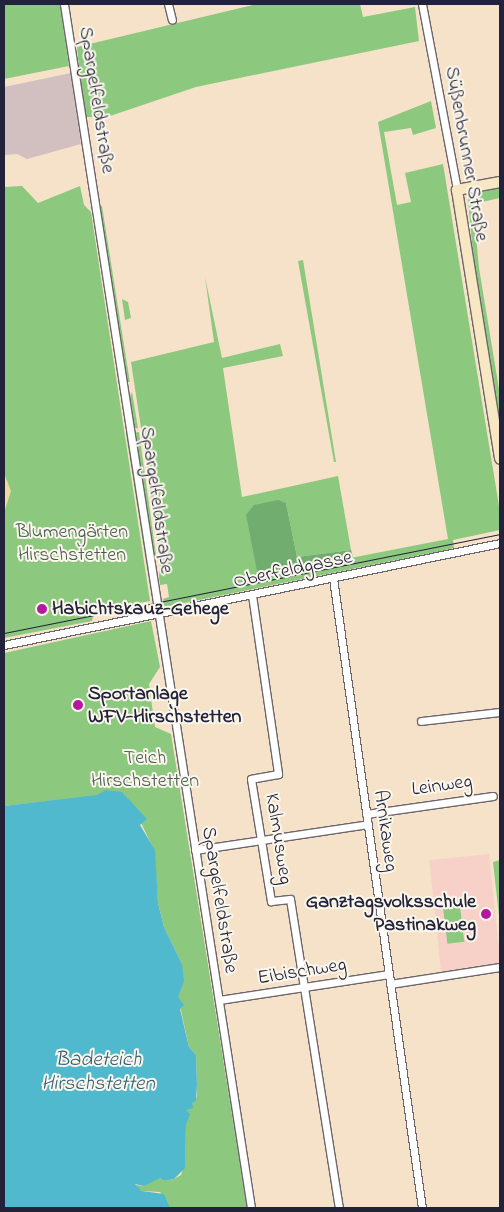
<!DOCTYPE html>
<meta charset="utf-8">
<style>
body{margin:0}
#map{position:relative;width:504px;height:1212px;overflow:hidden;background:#f5e2c8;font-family:"Indie Flower",sans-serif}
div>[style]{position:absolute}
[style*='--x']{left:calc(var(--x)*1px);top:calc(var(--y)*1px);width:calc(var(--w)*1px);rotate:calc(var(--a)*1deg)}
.built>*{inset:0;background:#f7d1c7;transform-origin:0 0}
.industrial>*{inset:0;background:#d2bfc0}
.green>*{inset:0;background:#8cc97f;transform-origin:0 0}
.forest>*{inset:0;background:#71ad6e}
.sand>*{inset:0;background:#eeda9e}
.water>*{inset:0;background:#50b9ce}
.roads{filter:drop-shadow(1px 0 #6c656c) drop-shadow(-1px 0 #6c656c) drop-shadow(0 1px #6c656c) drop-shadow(0 -1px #6c656c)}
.street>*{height:7px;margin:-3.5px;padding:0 3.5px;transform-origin:3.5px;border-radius:3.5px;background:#fff}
.secondary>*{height:10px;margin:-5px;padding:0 5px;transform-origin:5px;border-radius:5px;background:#f7e8c3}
.tram>*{height:1px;margin:-0.5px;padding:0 0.5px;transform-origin:0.5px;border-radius:0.5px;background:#22223b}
.dots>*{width:14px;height:14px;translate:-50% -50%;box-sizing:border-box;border:2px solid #fbf7ec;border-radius:50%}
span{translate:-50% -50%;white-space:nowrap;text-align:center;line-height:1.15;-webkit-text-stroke:4px #fbf7ec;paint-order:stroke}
.street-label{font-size:20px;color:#22223b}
.park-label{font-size:20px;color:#475c53}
.poi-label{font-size:20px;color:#22223b;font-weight:700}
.left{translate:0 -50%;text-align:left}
.right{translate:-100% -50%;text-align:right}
.water-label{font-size:21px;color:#345e76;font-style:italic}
.frame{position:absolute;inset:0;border:5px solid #22223b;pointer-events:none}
</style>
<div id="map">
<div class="built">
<div style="left:489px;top:854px;width:112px;height:60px;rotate:84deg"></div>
</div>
<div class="industrial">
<div style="clip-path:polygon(71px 73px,81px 144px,27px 159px,17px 154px,4px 155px,4px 87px)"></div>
</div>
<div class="green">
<div style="clip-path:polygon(4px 4px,60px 4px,69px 66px,4px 79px)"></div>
<div style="clip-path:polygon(257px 4px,360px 4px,363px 17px,415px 7px,419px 41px,196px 87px,107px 117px,84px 117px,77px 47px)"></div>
<div style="clip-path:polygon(431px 101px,436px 128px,413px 135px,411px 128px,384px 132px,397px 205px,411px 202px,405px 173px,443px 164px,500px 512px,500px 530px,453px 540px,454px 548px,446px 550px,164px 607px,163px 599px,169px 597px,167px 584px,160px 585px,159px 576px,161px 560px,131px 362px,214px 342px,205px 277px,222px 358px,280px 344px,283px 356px,223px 368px,242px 497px,338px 476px,351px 550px,297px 557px,286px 503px,258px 576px,448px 539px,378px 122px)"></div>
<div style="clip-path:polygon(22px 186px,38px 203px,80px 186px,84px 205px,91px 212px,150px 601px,94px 612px,92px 621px,4px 638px,4px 187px)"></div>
<div style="clip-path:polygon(500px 186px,500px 198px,473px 204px,479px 268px,500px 395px,500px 421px,473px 254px,468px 200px,469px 194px)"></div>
<div style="left:102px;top:206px;width:178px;height:4px;rotate:81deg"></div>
<div style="clip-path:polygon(303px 260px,336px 462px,334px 462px,298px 261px)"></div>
<div style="clip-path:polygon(122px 299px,128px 302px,131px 318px,125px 320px)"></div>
<div style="clip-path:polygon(132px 392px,138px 428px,131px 429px,129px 398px)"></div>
<div style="clip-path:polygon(139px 432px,156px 555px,153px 574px,132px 433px)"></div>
<div style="clip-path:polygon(126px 434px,128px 434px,152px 601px)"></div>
<div style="clip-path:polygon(151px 621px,160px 667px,149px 684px,155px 727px,171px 734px,247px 1208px,170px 1208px,160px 1192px,142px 1191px,135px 1185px,144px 1186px,149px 1180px,160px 1178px,164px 1181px,174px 1179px,181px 1175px,185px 1162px,186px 1110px,197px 1097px,197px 1085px,196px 1055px,189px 1047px,178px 997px,182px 964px,164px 927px,158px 903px,154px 850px,132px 804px,123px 793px,4px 806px,4px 653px)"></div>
<div style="clip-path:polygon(500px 860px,500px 925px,493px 862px)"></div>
<div style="left:460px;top:907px;width:35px;height:17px;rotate:83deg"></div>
</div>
<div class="forest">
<div style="clip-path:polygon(278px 500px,286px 503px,297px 557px,351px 550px,353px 557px,258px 576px,246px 515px,254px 505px)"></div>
</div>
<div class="sand">
<div style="clip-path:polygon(4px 473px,11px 491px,4px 513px)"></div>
</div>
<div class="water">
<div style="clip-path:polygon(106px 790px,122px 792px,147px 819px,140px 825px,155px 850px,158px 903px,164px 927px,182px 964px,184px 981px,178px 997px,184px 1005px,180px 1009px,189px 1047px,196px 1055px,197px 1085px,196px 1101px,192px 1103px,193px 1108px,186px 1110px,190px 1114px,186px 1125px,185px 1168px,174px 1179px,164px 1181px,160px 1178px,144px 1186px,135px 1184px,142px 1191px,164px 1194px,170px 1208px,4px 1208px,4px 806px,97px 795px)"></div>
</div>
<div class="roads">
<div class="street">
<div style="--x:64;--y:4;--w:1218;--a:81.17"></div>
<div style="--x:168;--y:4;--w:16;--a:76"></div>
<div style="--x:422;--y:4;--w:189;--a:79.3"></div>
<div style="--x:333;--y:578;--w:636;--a:81.96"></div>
<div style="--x:252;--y:595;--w:181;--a:81.7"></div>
<div style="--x:278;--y:774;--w:27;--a:170"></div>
<div style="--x:251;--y:779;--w:124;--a:80.7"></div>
<div style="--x:271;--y:901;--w:19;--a:-6"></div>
<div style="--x:290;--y:899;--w:313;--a:81"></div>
<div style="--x:4;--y:645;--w:506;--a:-11.62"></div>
<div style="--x:421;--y:721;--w:80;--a:-6.5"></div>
<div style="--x:366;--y:814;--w:128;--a:-8.1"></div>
<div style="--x:195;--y:850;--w:175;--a:-8.5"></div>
<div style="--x:390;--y:984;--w:111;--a:-8.8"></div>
<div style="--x:219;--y:1000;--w:172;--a:-8.7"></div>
</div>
<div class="secondary">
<div style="--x:500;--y:182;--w:44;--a:169.5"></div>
<div style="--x:457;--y:190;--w:272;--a:80.9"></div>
</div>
</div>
<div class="tram">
<div style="--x:4;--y:633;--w:506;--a:-11.29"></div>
</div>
<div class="dots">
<div style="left:42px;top:609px;background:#b5179e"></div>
<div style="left:78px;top:705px;background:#b5179e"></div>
<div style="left:486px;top:914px;background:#b5179e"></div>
</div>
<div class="street-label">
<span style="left:96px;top:100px;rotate:81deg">Spargelfeldstraße</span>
<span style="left:466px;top:154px;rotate:80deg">Süßenbrunner Straße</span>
<span style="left:156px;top:500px;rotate:82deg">Spargelfeldstraße</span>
<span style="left:293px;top:570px;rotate:-12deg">Oberfeldgasse</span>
<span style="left:442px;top:786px;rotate:-8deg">Leinweg</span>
<span style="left:385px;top:831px;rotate:82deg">Arnikaweg</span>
<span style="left:278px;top:839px;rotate:81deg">Kalmusweg</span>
<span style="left:219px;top:900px;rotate:81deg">Spargelfeldstraße</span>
<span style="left:302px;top:972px;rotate:-9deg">Eibischweg</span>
</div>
<div class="park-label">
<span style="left:72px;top:544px">Blumengärten<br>Hirschstetten</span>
<span style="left:145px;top:770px">Teich<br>Hirschstetten</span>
</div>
<div class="poi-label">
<span class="left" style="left:52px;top:609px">Habichtskauz-Gehege</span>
<span class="left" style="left:88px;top:706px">Sportanlage<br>WFV-Hirschstetten</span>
<span class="right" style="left:476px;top:914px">Ganztagsvolksschule<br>Pastinakweg</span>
</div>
<div class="water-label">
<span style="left:98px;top:1072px">Badeteich<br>Hirschstetten</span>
</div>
<div class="frame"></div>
</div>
